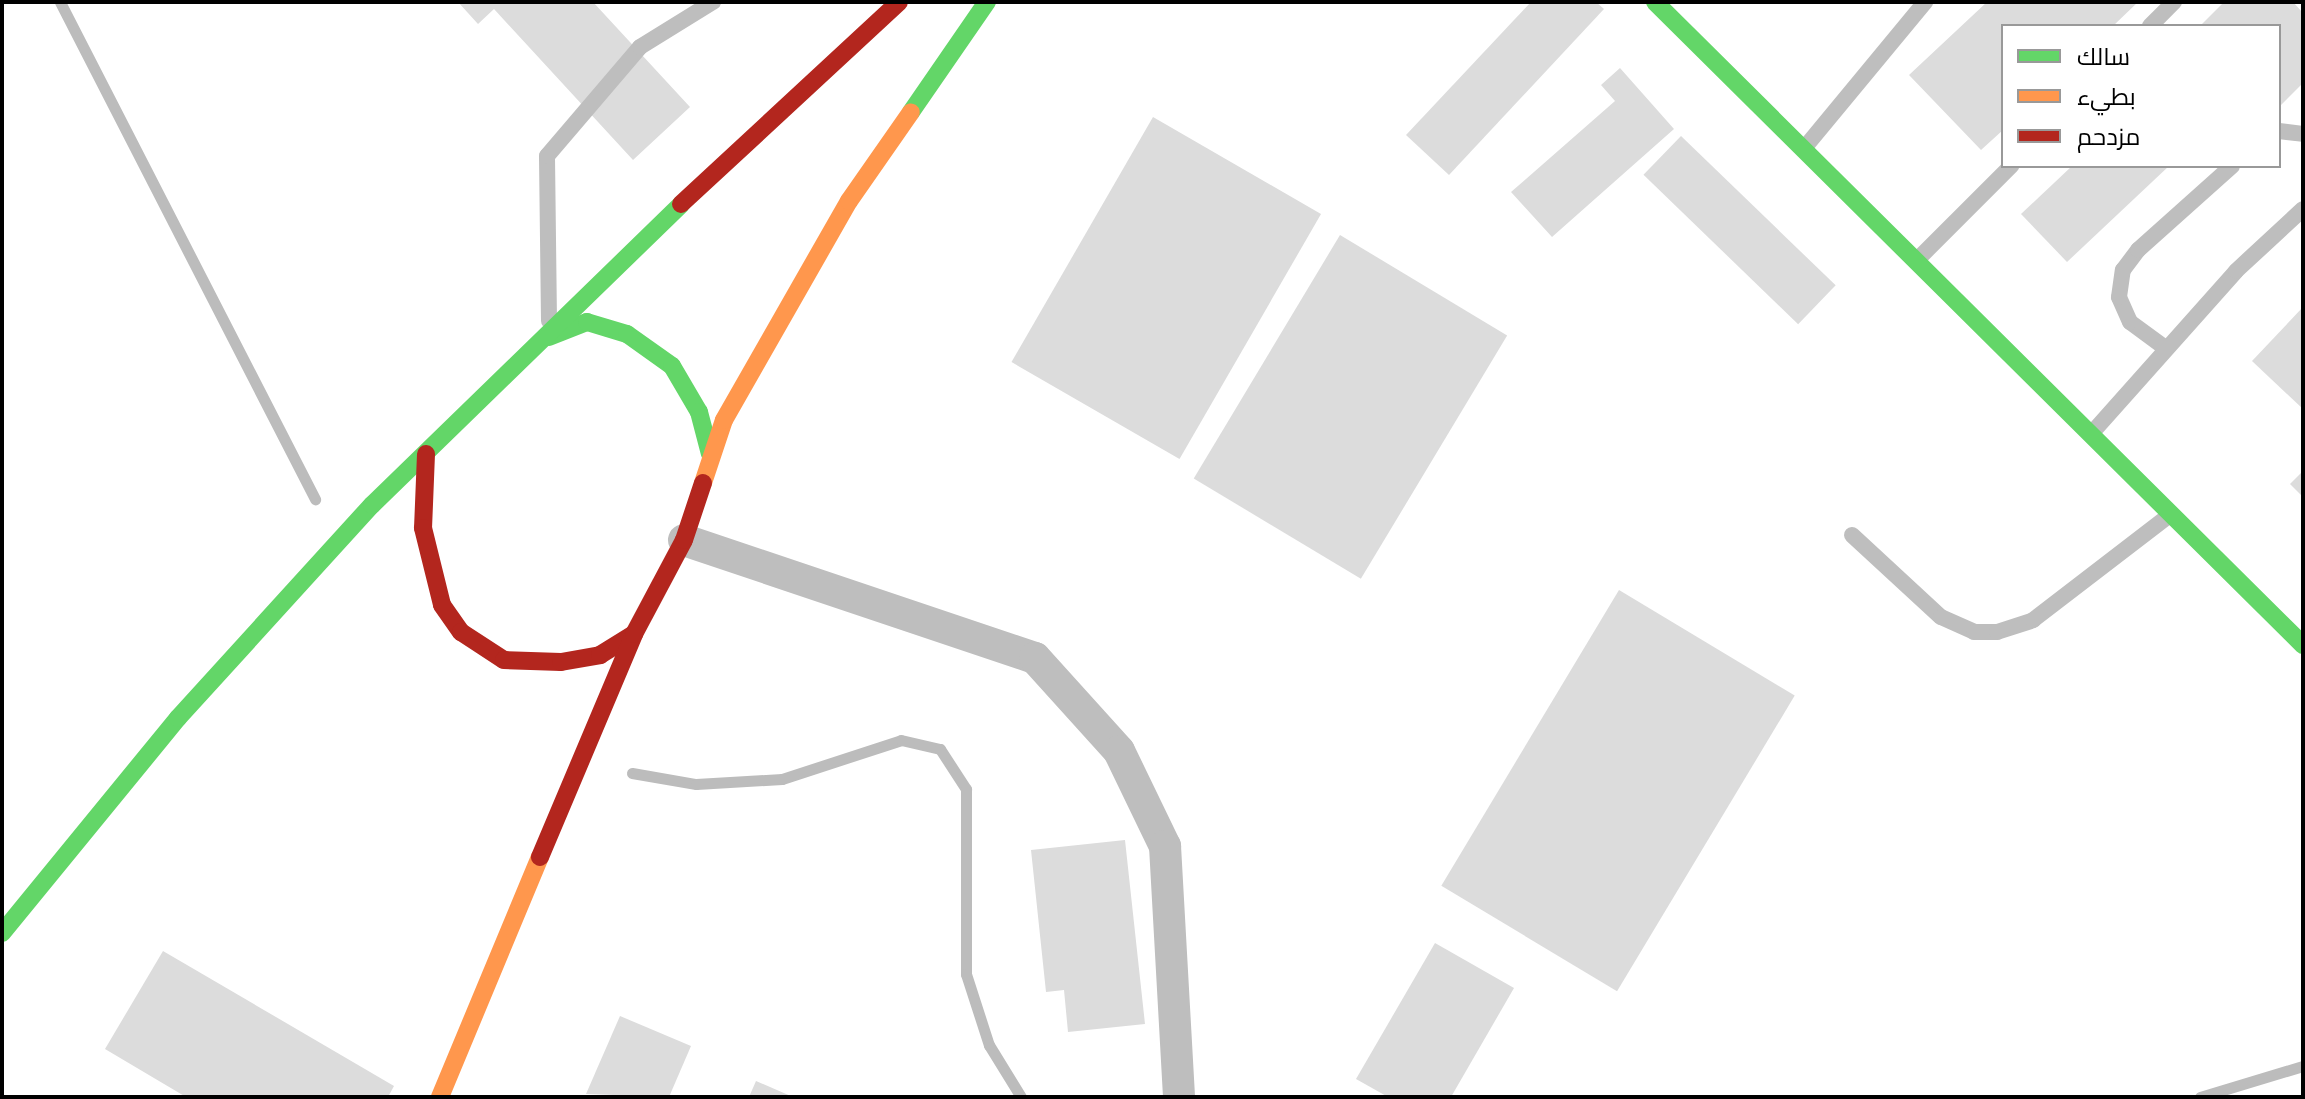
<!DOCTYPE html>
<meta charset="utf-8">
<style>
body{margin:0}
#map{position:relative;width:2305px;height:1099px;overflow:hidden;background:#fff;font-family:"Open Sans",Cairo,sans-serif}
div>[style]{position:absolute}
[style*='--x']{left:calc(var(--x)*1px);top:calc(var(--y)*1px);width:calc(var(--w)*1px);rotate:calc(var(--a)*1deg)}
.stream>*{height:11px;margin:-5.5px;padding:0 5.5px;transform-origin:5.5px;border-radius:5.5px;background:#bcbcbc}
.building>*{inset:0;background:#dcdcdc;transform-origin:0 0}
.lane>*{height:16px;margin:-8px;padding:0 8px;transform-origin:8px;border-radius:8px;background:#bebebe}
.street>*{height:32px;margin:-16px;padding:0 16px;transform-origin:16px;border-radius:16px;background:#bebebe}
.fast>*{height:18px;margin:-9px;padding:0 9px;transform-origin:9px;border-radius:9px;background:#63d668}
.slow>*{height:18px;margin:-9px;padding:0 9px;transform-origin:9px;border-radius:9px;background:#ff974d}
.jam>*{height:18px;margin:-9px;padding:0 9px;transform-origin:9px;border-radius:9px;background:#b3261e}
span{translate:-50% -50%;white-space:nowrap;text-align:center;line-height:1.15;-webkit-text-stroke:8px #fff;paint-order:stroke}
.frame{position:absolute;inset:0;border:4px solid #000;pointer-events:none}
.legend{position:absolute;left:2001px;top:24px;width:280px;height:144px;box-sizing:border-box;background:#fff;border:2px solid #999;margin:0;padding:10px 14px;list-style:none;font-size:24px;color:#000}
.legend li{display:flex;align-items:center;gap:16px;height:40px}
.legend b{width:40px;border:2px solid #999}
</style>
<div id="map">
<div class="stream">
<div style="--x:60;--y:2;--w:559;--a:62.84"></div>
<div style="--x:632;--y:773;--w:65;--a:9.8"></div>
<div style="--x:696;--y:784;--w:86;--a:-3.3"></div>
<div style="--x:782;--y:779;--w:125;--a:-18.1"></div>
<div style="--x:901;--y:740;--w:40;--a:13"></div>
<div style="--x:940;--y:749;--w:48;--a:57"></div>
<div style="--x:966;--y:789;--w:185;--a:90"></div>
<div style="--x:966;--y:974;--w:75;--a:72.1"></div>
<div style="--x:989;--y:1045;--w:61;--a:58.4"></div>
<div style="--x:2200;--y:1097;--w:108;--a:-16.8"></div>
</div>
<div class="building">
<div style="clip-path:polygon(458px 2px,593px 2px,690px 107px,633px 160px,494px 9px,478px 24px)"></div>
<div style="clip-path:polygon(1531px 2px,1596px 2px,1604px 9px,1449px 175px,1406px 135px)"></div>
<div style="clip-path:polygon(1987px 2px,2138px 2px,2113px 26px,2003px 26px,2003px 130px,1981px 150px,1909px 75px)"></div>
<div style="clip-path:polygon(2224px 2px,2293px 2px,2303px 13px,2303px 83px,2279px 107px,2279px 26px,2200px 26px)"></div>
<div style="clip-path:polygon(1620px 68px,1674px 129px,1552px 237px,1511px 192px,1615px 101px,1601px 85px)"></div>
<div style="left:1153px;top:117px;width:194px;height:283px;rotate:30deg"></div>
<div style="left:1681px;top:136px;width:215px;height:54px;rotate:44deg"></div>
<div style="clip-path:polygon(2072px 166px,2169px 166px,2067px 262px,2021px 214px)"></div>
<div style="left:1340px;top:235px;width:195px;height:284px;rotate:31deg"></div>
<div style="clip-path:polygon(2303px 307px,2303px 409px,2252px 361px)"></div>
<div style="clip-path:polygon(2303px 471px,2303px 497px,2290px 484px)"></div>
<div style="left:1619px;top:590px;width:205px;height:345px;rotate:31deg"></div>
<div style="clip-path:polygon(1125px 840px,1145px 1024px,1068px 1032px,1064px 990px,1046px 992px,1031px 850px)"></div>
<div style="clip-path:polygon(1435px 943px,1514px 988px,1451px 1097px,1388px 1097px,1356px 1079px)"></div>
<div style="clip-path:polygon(163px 951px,394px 1086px,388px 1097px,186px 1097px,105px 1049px)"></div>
<div style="clip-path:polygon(620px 1016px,691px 1046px,669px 1097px,586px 1094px)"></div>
<div style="clip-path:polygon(756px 1081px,793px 1097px,749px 1097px)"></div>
</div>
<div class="lane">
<div style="--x:2150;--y:26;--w:34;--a:-45"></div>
<div style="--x:2279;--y:131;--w:24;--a:7"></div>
<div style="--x:1806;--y:146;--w:187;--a:-50.4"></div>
<div style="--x:1918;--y:259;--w:132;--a:-45"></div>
<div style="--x:549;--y:321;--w:165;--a:-90.7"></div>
<div style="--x:547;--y:156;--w:143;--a:-49.5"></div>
<div style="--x:640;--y:47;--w:86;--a:-31.7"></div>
<div style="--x:2164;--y:347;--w:42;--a:-143.7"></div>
<div style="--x:2130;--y:322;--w:27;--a:-114"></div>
<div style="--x:2119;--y:297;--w:27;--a:-82"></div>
<div style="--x:2123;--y:270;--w:25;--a:-53"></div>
<div style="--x:2138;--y:250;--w:126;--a:-41.8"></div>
<div style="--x:2091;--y:434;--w:218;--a:-48.3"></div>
<div style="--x:2236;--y:271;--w:91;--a:-42.8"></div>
<div style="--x:1852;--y:535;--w:121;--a:42.7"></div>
<div style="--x:1941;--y:617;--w:36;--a:24"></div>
<div style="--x:1974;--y:632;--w:23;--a:0"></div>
<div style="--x:1997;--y:632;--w:38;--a:-18"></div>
<div style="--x:2033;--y:620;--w:173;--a:-37.5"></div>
</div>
<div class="street">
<div style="--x:684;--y:540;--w:370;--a:18.6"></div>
<div style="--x:1035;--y:658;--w:125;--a:47.9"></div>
<div style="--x:1119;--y:751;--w:106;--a:64.2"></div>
<div style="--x:1165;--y:846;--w:251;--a:86.8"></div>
</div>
<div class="fast">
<div style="--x:1655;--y:2;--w:913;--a:44.78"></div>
<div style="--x:911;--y:112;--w:134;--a:-55.4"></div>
<div style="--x:549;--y:337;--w:41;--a:-21.5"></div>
<div style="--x:587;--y:322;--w:42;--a:16.7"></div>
<div style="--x:627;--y:334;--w:55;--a:35.4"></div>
<div style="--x:672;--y:366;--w:53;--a:59.6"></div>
<div style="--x:699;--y:412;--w:43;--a:75.3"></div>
<div style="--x:2;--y:933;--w:278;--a:-50.7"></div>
<div style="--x:178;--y:718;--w:288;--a:-47.7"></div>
<div style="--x:372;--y:505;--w:431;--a:-44.2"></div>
</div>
<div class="slow">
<div style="--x:703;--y:483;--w:66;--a:-71.6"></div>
<div style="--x:724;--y:420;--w:252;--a:-60.3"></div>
<div style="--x:849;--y:201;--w:108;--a:-55.1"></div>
<div style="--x:440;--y:1097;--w:260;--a:-67.4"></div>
</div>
<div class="jam">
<div style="--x:681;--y:204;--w:297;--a:-42.8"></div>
<div style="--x:426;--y:454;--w:74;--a:92.3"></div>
<div style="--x:423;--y:528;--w:79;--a:76.1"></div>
<div style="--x:442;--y:605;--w:33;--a:55"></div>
<div style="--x:461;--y:632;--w:51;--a:33.1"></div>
<div style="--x:504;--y:660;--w:57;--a:2"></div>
<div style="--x:561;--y:662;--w:40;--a:-10"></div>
<div style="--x:600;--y:655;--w:40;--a:-32"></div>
<div style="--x:540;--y:857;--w:242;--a:-67.1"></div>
<div style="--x:634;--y:634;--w:106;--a:-62"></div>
<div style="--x:684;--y:540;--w:60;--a:-71.6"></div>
</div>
<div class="frame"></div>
<ul class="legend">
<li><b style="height:10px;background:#63d668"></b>سالك</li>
<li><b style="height:10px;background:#ff974d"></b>بطيء</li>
<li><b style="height:10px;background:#b3261e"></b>مزدحم</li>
</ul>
</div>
